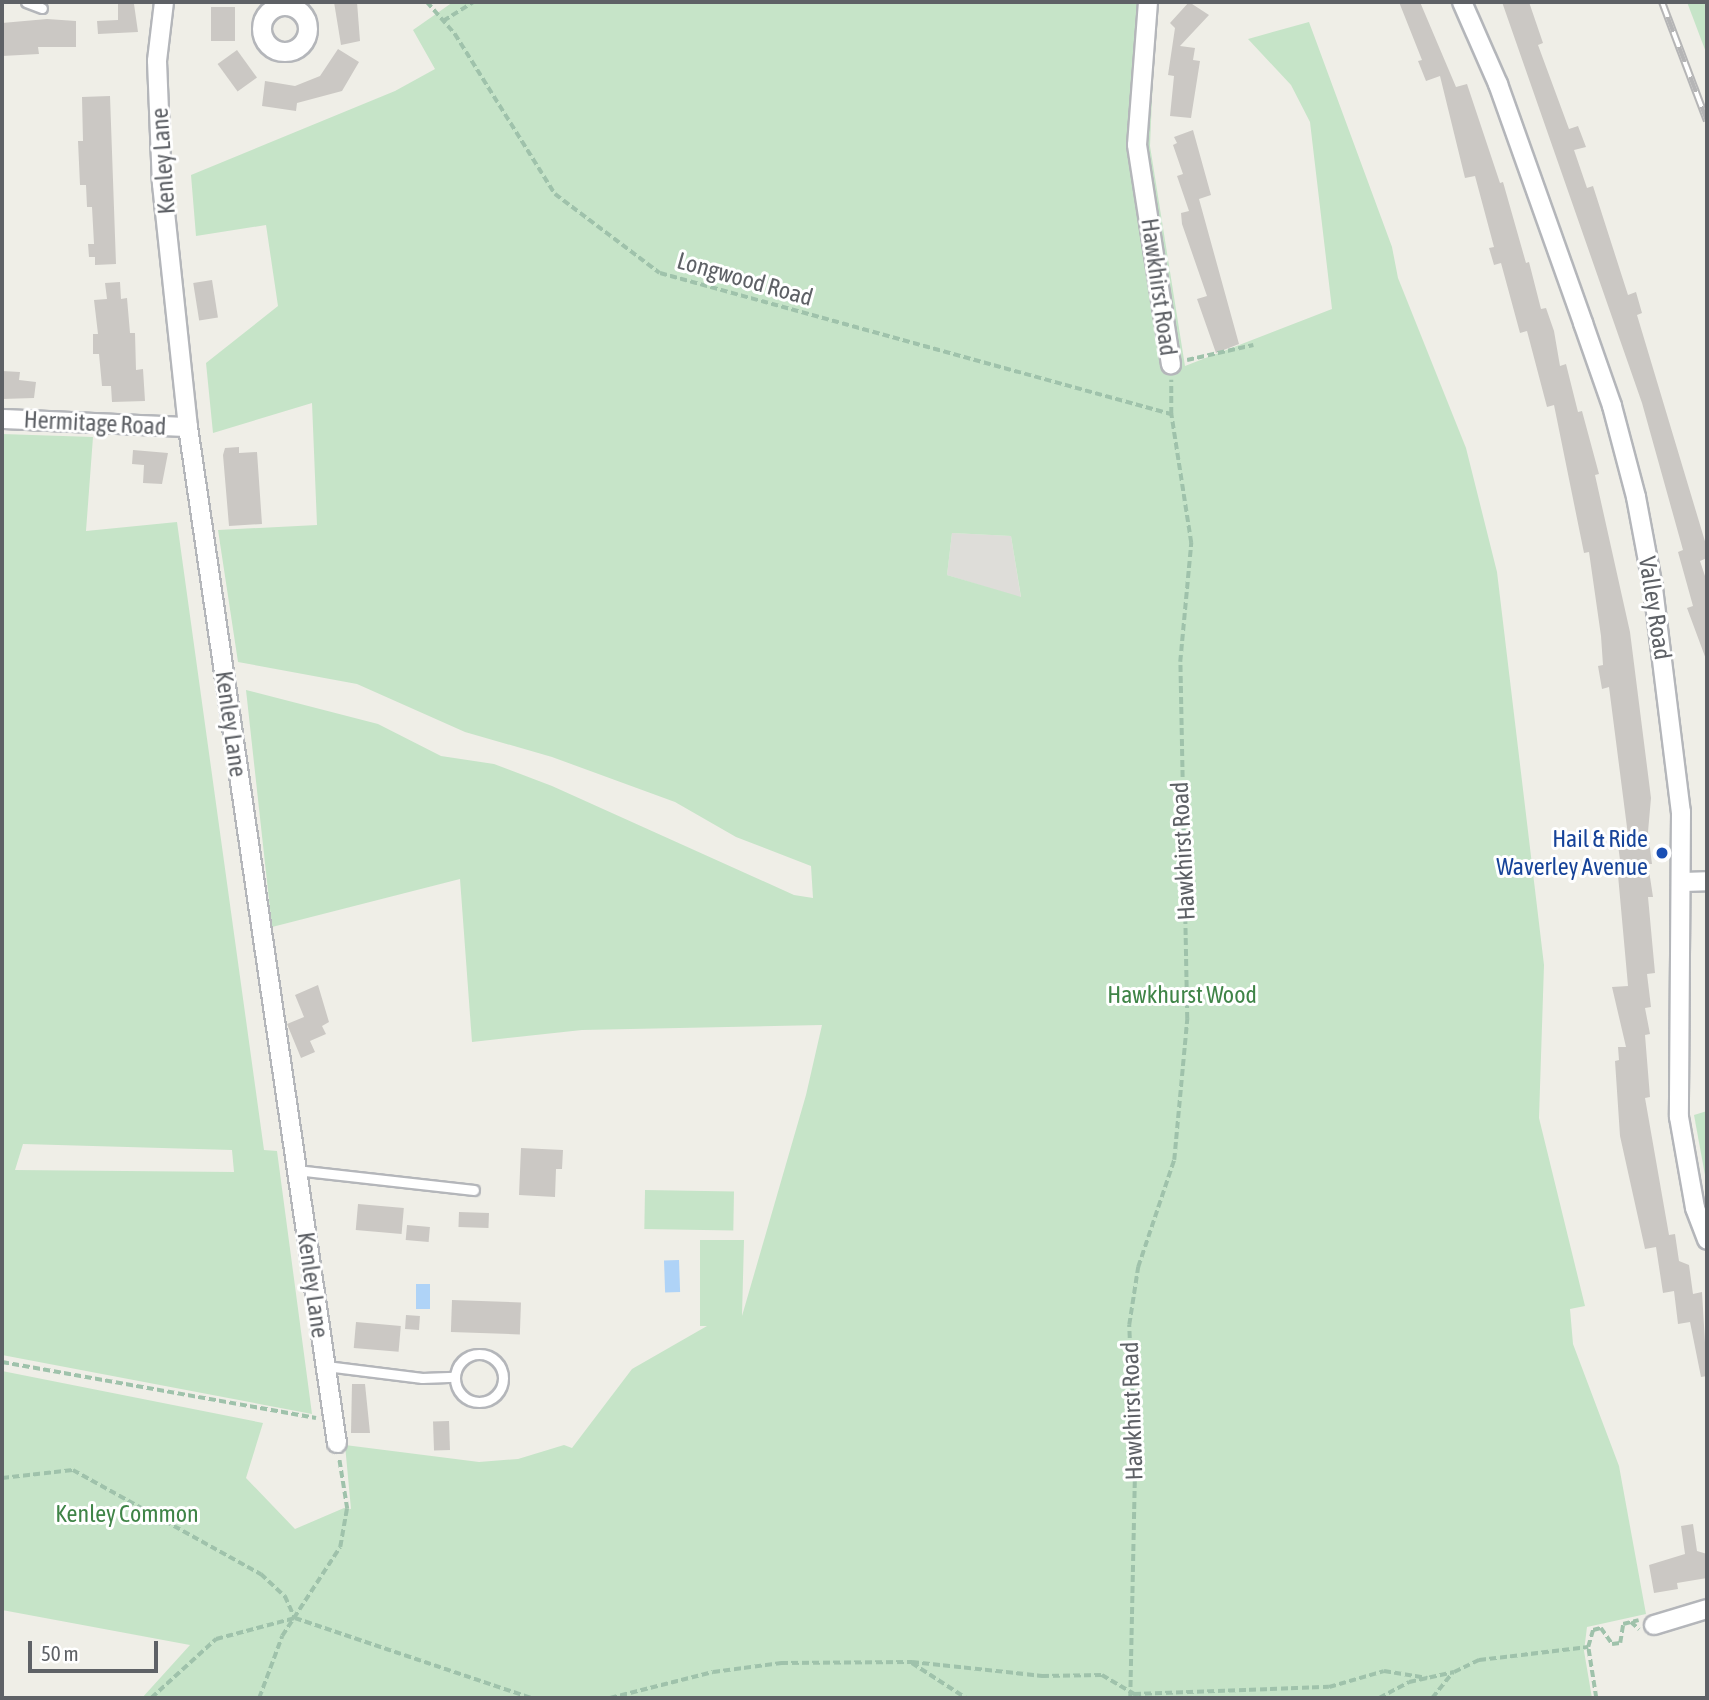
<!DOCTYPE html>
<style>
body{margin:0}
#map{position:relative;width:1709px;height:1700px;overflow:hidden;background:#efeee7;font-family:"Asap Condensed",sans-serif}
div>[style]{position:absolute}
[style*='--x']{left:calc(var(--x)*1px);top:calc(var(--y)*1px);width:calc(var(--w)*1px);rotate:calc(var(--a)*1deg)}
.industrial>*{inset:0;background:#deddd9}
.green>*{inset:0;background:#c6e4c8;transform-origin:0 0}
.water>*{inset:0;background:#afd3f7;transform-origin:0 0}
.building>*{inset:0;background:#cbc8c4;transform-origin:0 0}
.path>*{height:3.5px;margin-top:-1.75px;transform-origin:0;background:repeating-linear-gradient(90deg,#9fc2ab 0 7px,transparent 0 10.5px)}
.roads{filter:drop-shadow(2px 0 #b4b6ba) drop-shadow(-2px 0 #b4b6ba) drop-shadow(0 2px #b4b6ba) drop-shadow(0 -2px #b4b6ba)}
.lane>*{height:9px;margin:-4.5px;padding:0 4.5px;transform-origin:4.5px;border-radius:4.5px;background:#fff}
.lane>.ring{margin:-4.5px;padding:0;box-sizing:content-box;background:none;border:9px solid #fff;border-radius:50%}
.street>*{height:18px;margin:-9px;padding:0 9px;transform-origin:9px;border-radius:9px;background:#fff}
.street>.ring{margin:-9px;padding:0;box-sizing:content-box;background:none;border:18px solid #fff;border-radius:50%}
.rail>*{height:8px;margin-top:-4px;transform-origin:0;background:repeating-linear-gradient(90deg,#fff 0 16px,#b5b5b6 0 32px);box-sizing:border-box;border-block:2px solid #b5b5b6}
.dots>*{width:19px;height:19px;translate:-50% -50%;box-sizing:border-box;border:4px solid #fff;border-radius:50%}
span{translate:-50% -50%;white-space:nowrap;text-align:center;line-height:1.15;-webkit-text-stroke:6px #fff;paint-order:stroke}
.street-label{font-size:24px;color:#5e6166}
.transit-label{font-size:24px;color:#164399}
.right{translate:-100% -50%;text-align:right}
.park-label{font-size:24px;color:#3f8447}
.frame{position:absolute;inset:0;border:4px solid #5e6166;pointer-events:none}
.scale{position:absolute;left:28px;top:1641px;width:130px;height:32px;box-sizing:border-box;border:4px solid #5e6166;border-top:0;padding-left:9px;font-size:21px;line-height:24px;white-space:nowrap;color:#5e6166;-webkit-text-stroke:5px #fff;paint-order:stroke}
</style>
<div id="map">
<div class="industrial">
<div style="clip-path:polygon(952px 533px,1011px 536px,1021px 598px,947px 575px)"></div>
</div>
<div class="green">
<div style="clip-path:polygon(evenodd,453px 2px,1156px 2px,1150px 146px,1185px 366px,1332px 309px,1310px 122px,1291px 85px,1248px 39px,1309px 22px,1392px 247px,1398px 278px,1466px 448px,1497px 572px,1544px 965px,1539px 1118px,1585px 1306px,1570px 1309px,1573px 1344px,1619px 1466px,1646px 1614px,1587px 1627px,1584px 1651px,1592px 1698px,142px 1698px,190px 1645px,2px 1610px,2px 1371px,263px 1423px,246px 1478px,295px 1529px,344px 1508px,351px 1509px,345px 1445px,479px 1462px,518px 1459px,564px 1445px,572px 1448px,632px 1369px,707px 1326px,700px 1326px,700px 1240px,744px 1240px,742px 1316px,806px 1095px,822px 1025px,582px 1030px,472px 1042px,460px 879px,272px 927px,246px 690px,378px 724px,441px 756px,494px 764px,552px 786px,794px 895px,813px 898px,811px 866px,736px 837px,675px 802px,552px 757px,465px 732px,357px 684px,238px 662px,218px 530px,317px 525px,312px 403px,213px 433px,206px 363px,278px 306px,266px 225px,196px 236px,191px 175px,395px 91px,435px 69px,413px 30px,453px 2px,952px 533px,1011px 536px,1021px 597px,947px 575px,952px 533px)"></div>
<div style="clip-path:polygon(1687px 2px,1707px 2px,1707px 55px)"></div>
<div style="clip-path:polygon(evenodd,2px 434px,93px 437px,86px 531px,177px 522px,264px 1150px,277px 1151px,312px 1414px,2px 1355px,2px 434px,23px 1144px,232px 1150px,234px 1172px,15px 1170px,23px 1144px)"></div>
<div style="clip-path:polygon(1707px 1111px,1707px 1186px,1694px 1115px)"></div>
<div style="left:645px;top:1190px;width:89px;height:39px;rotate:1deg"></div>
</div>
<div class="water">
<div style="left:679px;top:1260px;width:32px;height:15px;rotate:88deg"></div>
<div style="left:416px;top:1284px;width:14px;height:25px"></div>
</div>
<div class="building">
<div style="clip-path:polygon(334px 2px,357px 2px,360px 41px,341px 45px)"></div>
<div style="clip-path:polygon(1189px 2px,1209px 15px,1180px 46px,1195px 48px,1193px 60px,1200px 61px,1191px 118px,1170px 116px,1174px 76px,1168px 75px,1175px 28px,1170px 23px)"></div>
<div style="clip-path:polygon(1399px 2px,1420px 2px,1456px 87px,1467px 84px,1500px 183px,1503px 182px,1526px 263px,1529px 262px,1541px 309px,1546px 308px,1554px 331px,1560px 366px,1566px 364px,1578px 412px,1582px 411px,1599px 474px,1595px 475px,1630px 632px,1651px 798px,1648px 832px,1652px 864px,1648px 864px,1653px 897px,1648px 897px,1655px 973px,1647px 974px,1651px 1007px,1645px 1008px,1650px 1034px,1645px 1035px,1650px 1097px,1645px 1098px,1669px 1235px,1675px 1234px,1679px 1261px,1689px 1265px,1693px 1294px,1702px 1292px,1707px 1376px,1701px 1377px,1690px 1322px,1678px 1324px,1674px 1291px,1663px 1293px,1656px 1247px,1645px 1249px,1620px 1136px,1615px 1061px,1619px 1060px,1618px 1047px,1626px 1047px,1612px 987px,1628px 986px,1618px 875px,1622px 875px,1618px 845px,1629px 843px,1609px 687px,1602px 689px,1598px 666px,1603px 665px,1601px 636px,1589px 552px,1584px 553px,1554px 405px,1547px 407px,1527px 331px,1520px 333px,1501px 263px,1494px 265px,1489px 248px,1494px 247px,1475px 176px,1465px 178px,1440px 76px,1426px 81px,1418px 61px,1422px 60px)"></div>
<div style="clip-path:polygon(1502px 2px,1529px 2px,1543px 43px,1538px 45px,1569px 129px,1578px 126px,1586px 147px,1574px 150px,1587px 188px,1593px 186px,1628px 295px,1636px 292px,1642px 313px,1637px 315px,1707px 548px,1707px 558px,1700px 561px,1707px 582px,1707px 662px,1687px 608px,1693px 606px,1678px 552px,1683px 550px,1642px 403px)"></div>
<div style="clip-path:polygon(118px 4px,134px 4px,138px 32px,98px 34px,97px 21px,118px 20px)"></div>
<div style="left:211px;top:7px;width:24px;height:34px"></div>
<div style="clip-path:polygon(47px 19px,76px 21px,76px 47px,38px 47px,39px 54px,2px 56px,2px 23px)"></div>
<div style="clip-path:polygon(338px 49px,359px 62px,342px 91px,297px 103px,296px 111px,262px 106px,265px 81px,295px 86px,320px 76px)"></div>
<div style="left:237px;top:50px;width:34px;height:24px;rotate:54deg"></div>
<div style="clip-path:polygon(110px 96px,116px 264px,95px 265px,95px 257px,89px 257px,88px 244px,94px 244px,92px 207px,87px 207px,86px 185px,80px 185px,78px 141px,83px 141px,82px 97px)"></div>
<div style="clip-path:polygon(1193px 130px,1211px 195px,1199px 199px,1239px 344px,1216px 353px,1197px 299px,1207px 296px,1182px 224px,1181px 213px,1189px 211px,1177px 176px,1183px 174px,1173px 145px,1177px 143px,1174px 137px)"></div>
<div style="left:212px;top:280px;width:38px;height:19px;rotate:81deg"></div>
<div style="clip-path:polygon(120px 282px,121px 299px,127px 298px,130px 333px,135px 333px,136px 370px,143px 369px,145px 401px,112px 402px,111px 386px,102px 386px,99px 354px,93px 354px,93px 334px,98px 334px,94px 300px,107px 299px,105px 283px)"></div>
<div style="clip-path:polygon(2px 371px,20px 372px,19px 380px,36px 382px,34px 398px,2px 399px)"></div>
<div style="clip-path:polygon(239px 447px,239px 453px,257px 452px,262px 524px,229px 526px,223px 455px,225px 448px)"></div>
<div style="clip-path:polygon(133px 450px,168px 453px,162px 484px,143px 483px,144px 465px,132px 464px)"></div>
<div style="clip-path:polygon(318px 985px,329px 1022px,322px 1026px,326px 1034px,310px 1041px,315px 1052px,301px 1058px,287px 1024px,304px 1017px,295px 995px)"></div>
<div style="clip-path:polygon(521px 1148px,563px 1150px,562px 1169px,556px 1169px,555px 1197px,519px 1195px)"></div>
<div style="left:358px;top:1204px;width:46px;height:26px;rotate:5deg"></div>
<div style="left:459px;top:1212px;width:30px;height:15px;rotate:2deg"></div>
<div style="left:407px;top:1225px;width:23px;height:15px;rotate:5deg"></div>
<div style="left:452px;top:1300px;width:69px;height:32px;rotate:2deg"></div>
<div style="left:406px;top:1315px;width:14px;height:14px;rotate:4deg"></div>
<div style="left:356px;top:1322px;width:45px;height:26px;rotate:5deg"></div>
<div style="clip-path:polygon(352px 1384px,365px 1384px,370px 1433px,351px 1433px)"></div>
<div style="left:449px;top:1421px;width:29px;height:16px;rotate:88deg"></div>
<div style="clip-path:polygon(1693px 1524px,1697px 1551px,1707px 1554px,1707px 1578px,1677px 1583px,1678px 1589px,1654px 1593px,1649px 1565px,1685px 1554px,1681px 1526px)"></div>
</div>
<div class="path">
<div style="--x:427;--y:2;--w:43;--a:48.8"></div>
<div style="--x:455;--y:34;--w:189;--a:58"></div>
<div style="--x:555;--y:194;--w:131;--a:37"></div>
<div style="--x:660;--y:273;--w:530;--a:15.43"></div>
<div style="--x:443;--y:21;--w:36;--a:-32"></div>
<div style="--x:1187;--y:360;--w:68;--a:-12.8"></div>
<div style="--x:2;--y:1362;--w:319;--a:10.1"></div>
<div style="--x:2;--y:1478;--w:71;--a:-6.4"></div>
<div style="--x:73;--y:1470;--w:215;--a:29"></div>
<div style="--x:261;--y:1574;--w:33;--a:43"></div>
<div style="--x:285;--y:1596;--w:24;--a:66"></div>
<div style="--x:1631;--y:1622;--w:11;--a:41"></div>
<div style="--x:912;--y:1663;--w:64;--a:32.9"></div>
<div style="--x:1134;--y:1694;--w:195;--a:-2.1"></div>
<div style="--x:1329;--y:1687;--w:57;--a:-16.2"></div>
<div style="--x:1384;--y:1671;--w:44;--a:9.2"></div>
<div style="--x:151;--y:1698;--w:88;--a:-42.2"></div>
<div style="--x:216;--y:1639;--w:82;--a:-14.9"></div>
<div style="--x:295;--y:1618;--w:250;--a:18.7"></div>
<div style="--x:259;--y:1698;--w:66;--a:-69.6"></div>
<div style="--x:282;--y:1636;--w:106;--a:-56.9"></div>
<div style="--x:340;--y:1547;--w:39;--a:-80"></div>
<div style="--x:347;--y:1509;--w:51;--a:-99.1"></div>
<div style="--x:610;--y:1698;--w:106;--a:-14.2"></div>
<div style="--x:713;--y:1672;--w:69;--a:-7.5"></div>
<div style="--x:781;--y:1663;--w:131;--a:-0.4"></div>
<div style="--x:912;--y:1662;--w:131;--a:6.1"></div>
<div style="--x:1042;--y:1676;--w:60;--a:-1"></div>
<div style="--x:1102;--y:1675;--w:45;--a:30.5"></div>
<div style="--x:1130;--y:1698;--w:234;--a:-88.8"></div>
<div style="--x:1135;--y:1464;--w:139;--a:-92.5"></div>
<div style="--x:1129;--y:1325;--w:59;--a:-81.2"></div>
<div style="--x:1138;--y:1267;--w:113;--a:-71.4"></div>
<div style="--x:1174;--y:1160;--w:142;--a:-84.7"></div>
<div style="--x:1187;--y:1019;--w:357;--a:-91.1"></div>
<div style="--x:1180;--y:662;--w:120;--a:-84.7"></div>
<div style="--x:1191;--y:543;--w:131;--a:-98.8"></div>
<div style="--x:1171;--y:414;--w:34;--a:-90"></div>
<div style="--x:1379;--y:1698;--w:34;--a:-28"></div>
<div style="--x:1409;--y:1682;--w:46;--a:-12.5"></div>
<div style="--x:1454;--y:1672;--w:28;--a:-26"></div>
<div style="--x:1479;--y:1660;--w:110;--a:-6.8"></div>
<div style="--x:1432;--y:1698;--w:32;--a:-51"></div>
<div style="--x:1596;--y:1698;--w:52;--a:-98.9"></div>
<div style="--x:1588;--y:1647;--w:18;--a:-74"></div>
<div style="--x:1593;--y:1630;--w:8;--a:-14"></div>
<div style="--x:1601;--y:1628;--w:19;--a:55"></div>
<div style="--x:1612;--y:1644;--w:8;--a:-7"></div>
<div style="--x:1620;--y:1643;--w:19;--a:-81"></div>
<div style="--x:1623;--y:1624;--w:16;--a:-14"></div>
</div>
<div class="roads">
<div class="lane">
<div style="--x:26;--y:2;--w:17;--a:21"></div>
<div style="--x:296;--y:1170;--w:179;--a:6.4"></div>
<div class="ring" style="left:455px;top:1354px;width:39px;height:39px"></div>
<div style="--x:326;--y:1366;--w:97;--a:7.1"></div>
<div style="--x:422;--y:1378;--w:33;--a:-2"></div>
</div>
<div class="street">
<div style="--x:164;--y:2;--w:59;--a:96.8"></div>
<div style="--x:157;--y:61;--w:123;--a:87.7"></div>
<div style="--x:162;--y:184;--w:244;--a:83.9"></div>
<div style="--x:188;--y:427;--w:1027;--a:81.66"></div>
<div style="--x:1148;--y:2;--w:143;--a:94.4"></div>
<div style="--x:1137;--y:145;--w:222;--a:81.2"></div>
<div style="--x:1462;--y:2;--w:90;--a:66.3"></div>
<div style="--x:1498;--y:84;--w:254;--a:70.4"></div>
<div style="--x:1583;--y:323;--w:88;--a:70.7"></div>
<div style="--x:1612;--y:406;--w:94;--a:75.2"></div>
<div style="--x:1636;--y:497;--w:93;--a:79.4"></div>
<div style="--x:1653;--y:588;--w:226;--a:82.9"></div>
<div style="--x:1681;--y:812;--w:305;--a:90.4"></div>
<div style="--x:1679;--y:1117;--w:92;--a:80"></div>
<div style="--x:1695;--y:1208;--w:34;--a:69"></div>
<div class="ring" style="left:262px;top:6px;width:28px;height:28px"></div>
<div style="--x:2;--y:419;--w:186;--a:2.5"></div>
<div style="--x:1683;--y:882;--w:24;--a:-2"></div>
<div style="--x:1654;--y:1625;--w:55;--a:-16.8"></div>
</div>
</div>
<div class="rail">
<div style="--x:1662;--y:2;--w:127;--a:69.3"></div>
</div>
<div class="dots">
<div style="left:1662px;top:853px;background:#1a4fb4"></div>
</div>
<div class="street-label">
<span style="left:163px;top:161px;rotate:-94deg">Kenley Lane</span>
<span style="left:745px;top:279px;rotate:16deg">Longwood Road</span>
<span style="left:1159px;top:287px;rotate:82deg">Hawkhirst Road</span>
<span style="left:95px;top:423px;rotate:3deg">Hermitage Road</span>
<span style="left:1655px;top:608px;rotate:81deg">Valley Road</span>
<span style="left:231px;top:724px;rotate:82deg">Kenley Lane</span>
<span style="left:1183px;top:851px;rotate:-93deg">Hawkhirst Road</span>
<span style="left:313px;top:1285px;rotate:82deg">Kenley Lane</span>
<span style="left:1132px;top:1411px;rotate:-92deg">Hawkhirst Road</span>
</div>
<div class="transit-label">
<span class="right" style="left:1648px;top:853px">Hail &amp; Ride<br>Waverley Avenue</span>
</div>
<div class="park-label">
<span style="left:1182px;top:995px">Hawkhurst Wood</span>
<span style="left:127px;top:1514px">Kenley Common</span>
</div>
<div class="frame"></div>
<div class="scale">50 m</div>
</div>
